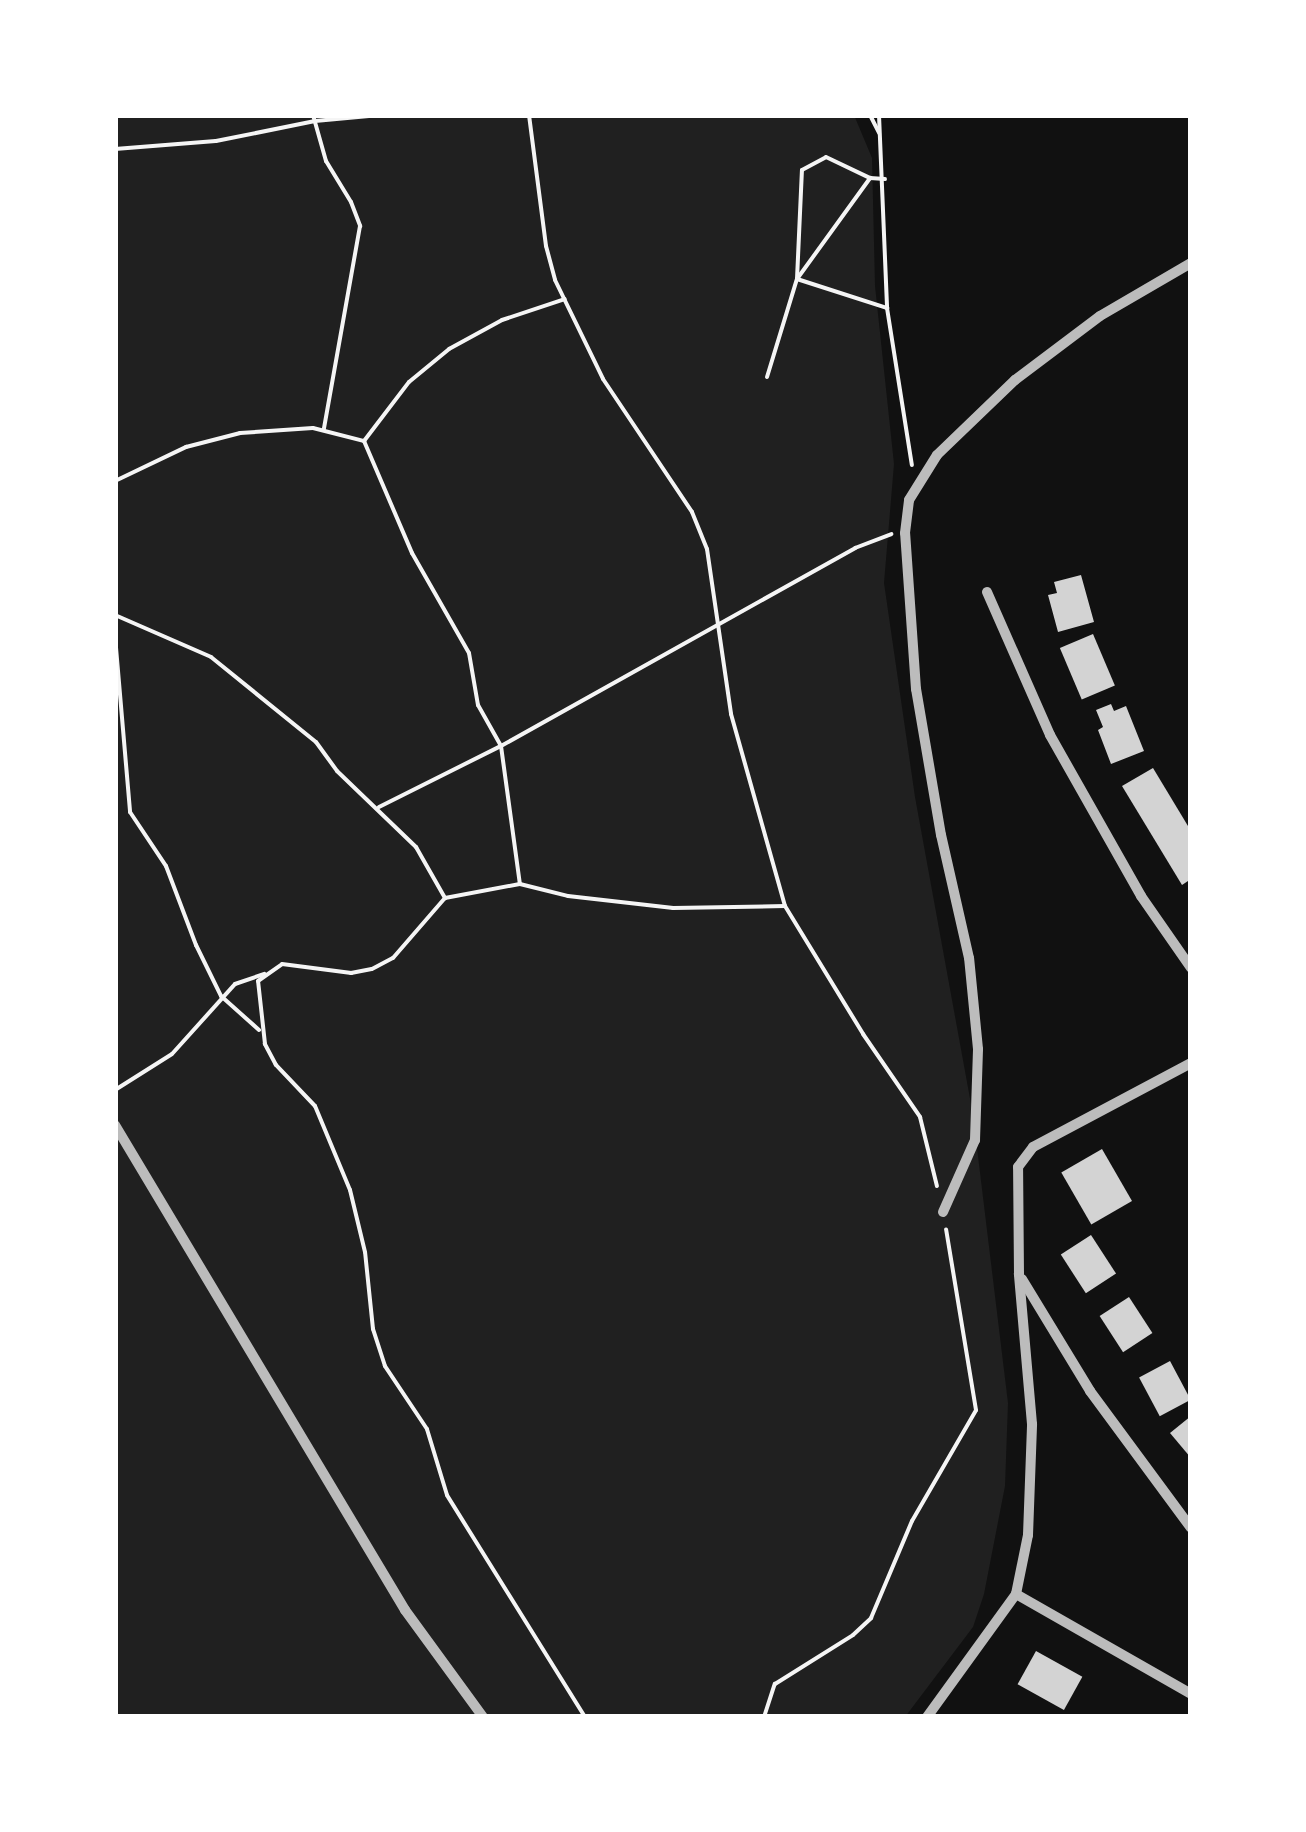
<!DOCTYPE html>
<style>
body{margin:0}
#map{position:relative;width:1306px;height:1832px;overflow:hidden;background:#111;font-family:Poppins,sans-serif}
div>[style]{position:absolute}
[style*='--x']{left:calc(var(--x)*1px);top:calc(var(--y)*1px);width:calc(var(--w)*1px);rotate:calc(var(--a)*1deg)}
.green>*{inset:0;background:#202020}
.building>*{inset:0;background:#d3d3d3;transform-origin:0 0}
.path>*{height:4px;margin:-2px;padding:0 2px;transform-origin:2px;border-radius:2px;background:#f5f5f5}
.minor>*{height:10px;margin:-5px;padding:0 5px;transform-origin:5px;border-radius:5px;background:#bcbcbc}
span{translate:-50% -50%;white-space:nowrap;text-align:center;line-height:1.15;-webkit-text-stroke:9px #fff;paint-order:stroke}
.frame{position:absolute;inset:0;border:118px solid #fff;pointer-events:none}
</style>
<div id="map">
<div class="green">
<div style="clip-path:polygon(115px 115px,854px 115px,872px 158px,875px 286px,894px 464px,884px 583px,915px 797px,973px 1115px,1008px 1403px,1005px 1486px,984px 1594px,973px 1627px,905px 1717px,115px 1717px)"></div>
</div>
<div class="building">
<div style="clip-path:polygon(1081px 575px,1094px 622px,1058px 632px,1048px 595px,1057px 593px,1054px 582px)"></div>
<div style="left:1093px;top:634px;width:56px;height:36px;rotate:67deg"></div>
<div style="clip-path:polygon(1111px 704px,1114px 711px,1126px 706px,1144px 751px,1111px 764px,1098px 730px,1103px 727px,1096px 710px)"></div>
<div style="clip-path:polygon(1153px 768px,1191px 831px,1191px 879px,1182px 885px,1122px 786px)"></div>
<div style="left:1102px;top:1149px;width:60px;height:47px;rotate:60deg"></div>
<div style="left:1091px;top:1235px;width:46px;height:36px;rotate:57deg"></div>
<div style="left:1129px;top:1297px;width:43px;height:35px;rotate:57deg"></div>
<div style="left:1170px;top:1361px;width:44px;height:35px;rotate:62deg"></div>
<div style="clip-path:polygon(1191px 1416px,1191px 1458px,1170px 1433px)"></div>
<div style="left:1036px;top:1651px;width:53px;height:38px;rotate:29deg"></div>
</div>
<div class="path">
<div style="--x:313;--y:115;--w:48;--a:74.2"></div>
<div style="--x:326;--y:161;--w:48;--a:58.6"></div>
<div style="--x:351;--y:202;--w:26;--a:69"></div>
<div style="--x:360;--y:226;--w:206;--a:100.1"></div>
<div style="--x:529;--y:115;--w:132;--a:82.6"></div>
<div style="--x:546;--y:246;--w:35;--a:75"></div>
<div style="--x:555;--y:280;--w:110;--a:64.1"></div>
<div style="--x:603;--y:379;--w:160;--a:56.2"></div>
<div style="--x:692;--y:512;--w:40;--a:68"></div>
<div style="--x:707;--y:549;--w:167;--a:81.7"></div>
<div style="--x:731;--y:714;--w:199;--a:74.3"></div>
<div style="--x:785;--y:906;--w:150;--a:58.6"></div>
<div style="--x:863;--y:1034;--w:101;--a:55.5"></div>
<div style="--x:920;--y:1117;--w:71;--a:76.2"></div>
<div style="--x:870;--y:115;--w:20;--a:63"></div>
<div style="--x:879;--y:115;--w:193;--a:87.6"></div>
<div style="--x:887;--y:308;--w:159;--a:81"></div>
<div style="--x:115;--y:149;--w:101;--a:-4.5"></div>
<div style="--x:216;--y:141;--w:101;--a:-11.4"></div>
<div style="--x:315;--y:121;--w:65;--a:-5.3"></div>
<div style="--x:797;--y:279;--w:125;--a:-54.1"></div>
<div style="--x:797;--y:279;--w:95;--a:17.9"></div>
<div style="--x:767;--y:377;--w:102;--a:-73"></div>
<div style="--x:797;--y:279;--w:109;--a:-87.4"></div>
<div style="--x:802;--y:170;--w:27;--a:-28"></div>
<div style="--x:826;--y:157;--w:49;--a:25.5"></div>
<div style="--x:870;--y:178;--w:15;--a:4"></div>
<div style="--x:364;--y:441;--w:74;--a:-52.7"></div>
<div style="--x:409;--y:382;--w:52;--a:-39.5"></div>
<div style="--x:449;--y:349;--w:60;--a:-28.7"></div>
<div style="--x:502;--y:320;--w:66;--a:-18.4"></div>
<div style="--x:115;--y:481;--w:79;--a:-25.6"></div>
<div style="--x:186;--y:447;--w:56;--a:-14.5"></div>
<div style="--x:240;--y:433;--w:73;--a:-3.9"></div>
<div style="--x:313;--y:428;--w:53;--a:14.3"></div>
<div style="--x:364;--y:441;--w:122;--a:66.8"></div>
<div style="--x:412;--y:553;--w:115;--a:60.3"></div>
<div style="--x:469;--y:653;--w:53;--a:80.2"></div>
<div style="--x:478;--y:705;--w:47;--a:60.7"></div>
<div style="--x:501;--y:746;--w:139;--a:82.2"></div>
<div style="--x:115;--y:615;--w:105;--a:23.6"></div>
<div style="--x:211;--y:657;--w:135;--a:39"></div>
<div style="--x:316;--y:742;--w:36;--a:54"></div>
<div style="--x:337;--y:771;--w:110;--a:43.9"></div>
<div style="--x:416;--y:847;--w:59;--a:60.4"></div>
<div style="--x:115;--y:636;--w:177;--a:85.1"></div>
<div style="--x:130;--y:812;--w:65;--a:56.3"></div>
<div style="--x:166;--y:866;--w:85;--a:69.2"></div>
<div style="--x:196;--y:945;--w:57;--a:63.9"></div>
<div style="--x:221;--y:996;--w:51;--a:41.8"></div>
<div style="--x:379;--y:807;--w:136;--a:-26.6"></div>
<div style="--x:501;--y:746;--w:406;--a:-29.2"></div>
<div style="--x:855;--y:548;--w:39;--a:-21"></div>
<div style="--x:115;--y:1090;--w:67;--a:-32.3"></div>
<div style="--x:172;--y:1054;--w:94;--a:-48"></div>
<div style="--x:235;--y:984;--w:31;--a:-19"></div>
<div style="--x:585;--y:1717;--w:261;--a:-121.9"></div>
<div style="--x:447;--y:1495;--w:69;--a:-106.9"></div>
<div style="--x:427;--y:1429;--w:76;--a:-123.7"></div>
<div style="--x:385;--y:1366;--w:39;--a:-108"></div>
<div style="--x:373;--y:1329;--w:77;--a:-95.9"></div>
<div style="--x:365;--y:1252;--w:64;--a:-103.6"></div>
<div style="--x:350;--y:1190;--w:91;--a:-112.6"></div>
<div style="--x:315;--y:1106;--w:57;--a:-133.6"></div>
<div style="--x:276;--y:1065;--w:24;--a:-118"></div>
<div style="--x:265;--y:1044;--w:63;--a:-96.3"></div>
<div style="--x:258;--y:981;--w:29;--a:-35"></div>
<div style="--x:282;--y:964;--w:70;--a:7.4"></div>
<div style="--x:351;--y:973;--w:21;--a:-11"></div>
<div style="--x:372;--y:969;--w:24;--a:-28"></div>
<div style="--x:393;--y:958;--w:79;--a:-49.1"></div>
<div style="--x:445;--y:898;--w:76;--a:-10.6"></div>
<div style="--x:520;--y:884;--w:49;--a:14"></div>
<div style="--x:568;--y:896;--w:106;--a:6.5"></div>
<div style="--x:673;--y:908;--w:112;--a:-1"></div>
<div style="--x:764;--y:1717;--w:35;--a:-72"></div>
<div style="--x:775;--y:1684;--w:92;--a:-32.1"></div>
<div style="--x:853;--y:1635;--w:25;--a:-43"></div>
<div style="--x:871;--y:1618;--w:105;--a:-67.1"></div>
<div style="--x:912;--y:1521;--w:128;--a:-60"></div>
<div style="--x:976;--y:1410;--w:183;--a:-99.4"></div>
</div>
<div class="minor">
<div style="--x:987;--y:592;--w:156;--a:66.2"></div>
<div style="--x:1050;--y:735;--w:185;--a:60.5"></div>
<div style="--x:1141;--y:896;--w:88;--a:55.2"></div>
<div style="--x:115;--y:1125;--w:565;--a:59.12"></div>
<div style="--x:405;--y:1610;--w:132;--a:53.9"></div>
<div style="--x:943;--y:1212;--w:79;--a:-66"></div>
<div style="--x:975;--y:1140;--w:91;--a:-88.1"></div>
<div style="--x:978;--y:1049;--w:91;--a:-95.6"></div>
<div style="--x:969;--y:958;--w:126;--a:-102.8"></div>
<div style="--x:941;--y:835;--w:148;--a:-99.7"></div>
<div style="--x:916;--y:689;--w:156;--a:-94"></div>
<div style="--x:905;--y:533;--w:33;--a:-83"></div>
<div style="--x:909;--y:500;--w:53;--a:-58.1"></div>
<div style="--x:937;--y:455;--w:108;--a:-43.9"></div>
<div style="--x:1015;--y:380;--w:106;--a:-37"></div>
<div style="--x:1100;--y:316;--w:105;--a:-30.2"></div>
<div style="--x:1022;--y:1279;--w:131;--a:58.7"></div>
<div style="--x:1090;--y:1391;--w:170;--a:53.6"></div>
<div style="--x:1016;--y:1594;--w:202;--a:29.7"></div>
<div style="--x:927;--y:1717;--w:152;--a:-54.1"></div>
<div style="--x:1016;--y:1594;--w:60;--a:-78.5"></div>
<div style="--x:1028;--y:1535;--w:111;--a:-87.9"></div>
<div style="--x:1032;--y:1424;--w:151;--a:-95"></div>
<div style="--x:1019;--y:1274;--w:107;--a:-90.5"></div>
<div style="--x:1018;--y:1167;--w:25;--a:-53"></div>
<div style="--x:1033;--y:1147;--w:179;--a:-28"></div>
</div>
<div class="frame"></div>
</div>
